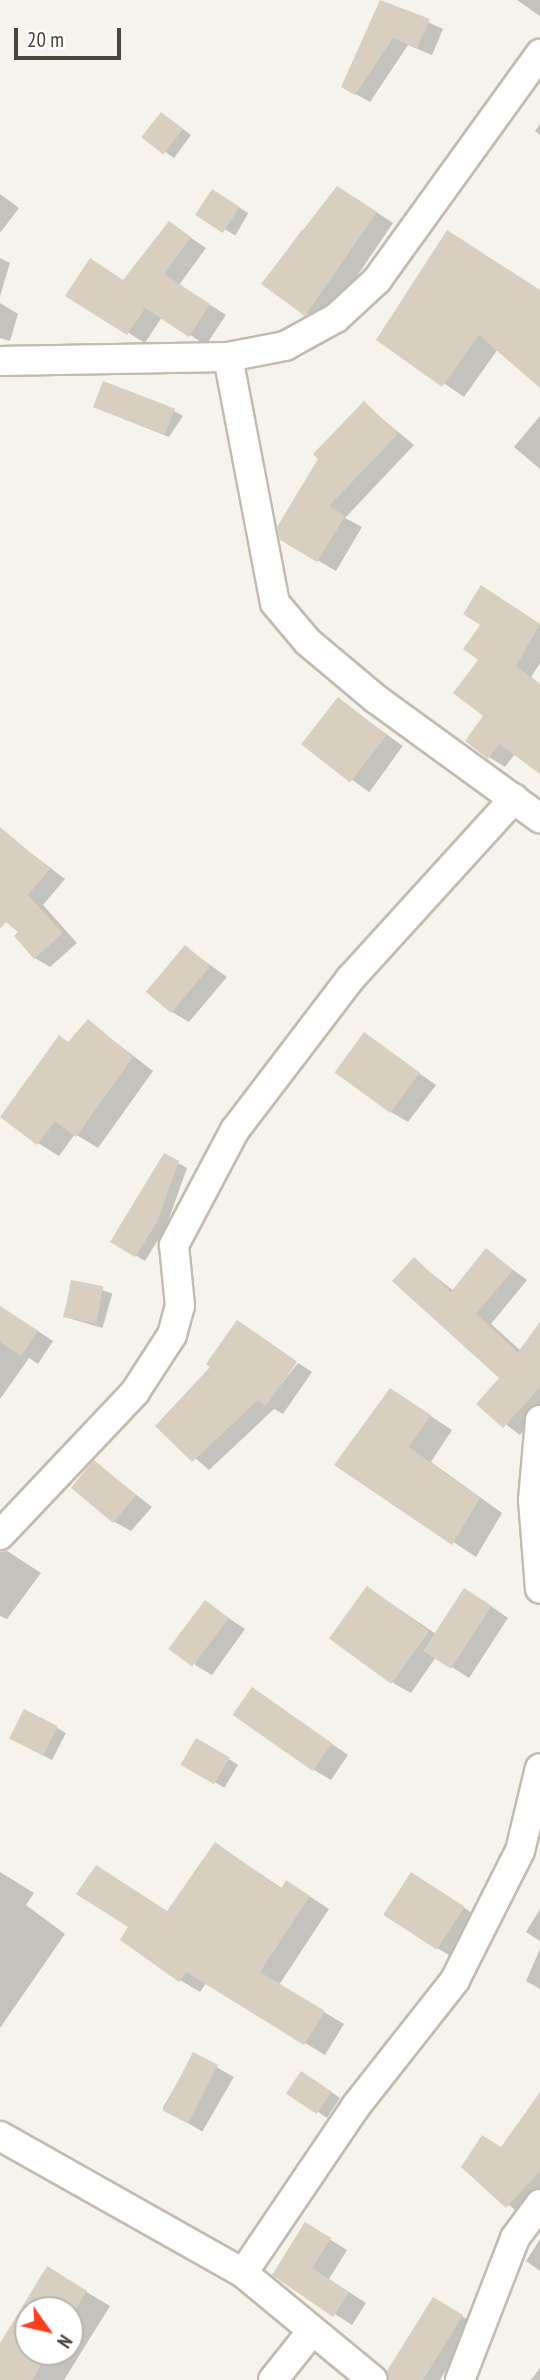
<!DOCTYPE html>
<style>
body{margin:0}
#map{position:relative;width:540px;height:2380px;overflow:hidden;background:#f6f3ec;font-family:"PT Sans Narrow",sans-serif}
div>[style]{position:absolute}
[style*='--x']{left:calc(var(--x)*1px);top:calc(var(--y)*1px);width:calc(var(--w)*1px);rotate:calc(var(--a)*1deg)}
.shadow>*{inset:0;background:#0003;transform-origin:0 0}
.building>*{inset:0;background:#d8cfc1;transform-origin:0 0}
.roads{filter:drop-shadow(2px 0 #c2bbae) drop-shadow(-2px 0 #c2bbae) drop-shadow(0 2px #c2bbae) drop-shadow(0 -2px #c2bbae)}
.street>*{height:28px;margin:-14px;padding:0 14px;transform-origin:14px;border-radius:14px;background:#fff}
span{translate:-50% -50%;white-space:nowrap;text-align:center;line-height:1.15;-webkit-text-stroke:5px #fff;paint-order:stroke}
.north{position:absolute;left:14px;top:2296px;width:70px;height:70px;box-sizing:border-box;background:#fff;border:2px solid #b7b4b0;border-radius:50%;rotate:124deg;font-size:19px;font-weight:700;line-height:28px;text-align:center;color:#4b4439}
.north::after{content:'';display:block;margin:auto;width:24px;height:32px;background:#fc3f1d;clip-path:polygon(50% 0,100% 100%,50% 72%,0 100%)}
.scale{position:absolute;left:14px;top:28px;width:107px;height:32px;box-sizing:border-box;border:4px solid #4b4439;border-top:0;padding-left:9px;font-size:21px;line-height:24px;white-space:nowrap;color:#4b4439;-webkit-text-stroke:5px #fff;paint-order:stroke}
</style>
<div id="map">
<div class="shadow">
<div style="clip-path:polygon(517px 0,540px 0,540px 16px,537px 14px)"></div>
<div style="clip-path:polygon(382px 1px,443px 29px,432px 55px,408px 45px,370px 102px,343px 87px)"></div>
<div style="clip-path:polygon(170px 119px,191px 135px,174px 158px,144px 137px)"></div>
<div style="clip-path:polygon(540px 124px,540px 135px,535px 131px)"></div>
<div style="left:212px;top:192px;width:42px;height:26px;rotate:30deg"></div>
<div style="clip-path:polygon(0 194px,19px 208px,0 233px)"></div>
<div style="clip-path:polygon(355px 198px,393px 223px,324px 325px,263px 284px,302px 230px,308px 233px)"></div>
<div style="clip-path:polygon(169px 223px,206px 248px,179px 285px,226px 315px,206px 345px,162px 317px,145px 343px,67px 295px,124px 281px)"></div>
<div style="clip-path:polygon(0 258px,10px 263px,0 296px)"></div>
<div style="clip-path:polygon(540px 291px,540px 386px,498px 349px,464px 397px,379px 339px)"></div>
<div style="clip-path:polygon(0 303px,18px 314px,10px 341px,0 338px)"></div>
<div style="clip-path:polygon(364px 404px,414px 445px,345px 518px,362px 527px,336px 571px,281px 539px)"></div>
<div style="clip-path:polygon(104px 411px,174px 411px,183px 416px,169px 437px)"></div>
<div style="clip-path:polygon(540px 416px,540px 469px,514px 447px)"></div>
<div style="clip-path:polygon(498px 597px,540px 625px,540px 663px,531px 677px,540px 684px,540px 773px,515px 754px,505px 767px,489px 757px,481px 660px)"></div>
<div style="left:338px;top:699px;width:80px;height:57px;rotate:36deg"></div>
<div style="clip-path:polygon(11px 838px,65px 879px,43px 905px,77px 943px,50px 967px,35px 958px,21px 932px,0 915px,0 851px)"></div>
<div style="clip-path:polygon(185px 947px,227px 977px,189px 1022px,172px 1012px)"></div>
<div style="clip-path:polygon(88px 1021px,153px 1071px,98px 1148px,75px 1134px,59px 1156px,38px 1143px,69px 1043px)"></div>
<div style="clip-path:polygon(364px 1035px,436px 1085px,408px 1122px,391px 1112px)"></div>
<div style="clip-path:polygon(165px 1156px,187px 1168px,166px 1227px,145px 1261px,112px 1241px)"></div>
<div style="clip-path:polygon(486px 1250px,527px 1280px,491px 1324px,521px 1351px,540px 1325px,540px 1408px,520px 1435px,479px 1404px,502px 1378px,414px 1260px,454px 1291px)"></div>
<div style="left:73px;top:1282px;width:41px;height:36px;rotate:16deg"></div>
<div style="clip-path:polygon(0 1306px,53px 1341px,38px 1364px,29px 1358px,0 1399px)"></div>
<div style="clip-path:polygon(253px 1331px,296px 1361px,263px 1407px,298px 1363px,312px 1372px,283px 1414px,274px 1409px,209px 1470px,158px 1426px)"></div>
<div style="clip-path:polygon(391px 1390px,452px 1430px,431px 1462px,502px 1513px,476px 1557px,337px 1465px)"></div>
<div style="clip-path:polygon(94px 1462px,152px 1507px,131px 1531px,113px 1521px)"></div>
<div style="clip-path:polygon(7px 1551px,41px 1573px,7px 1619px,0 1616px,0 1552px)"></div>
<div style="clip-path:polygon(368px 1588px,436px 1634px,482px 1600px,508px 1618px,469px 1678px,436px 1657px,411px 1693px,393px 1683px)"></div>
<div style="clip-path:polygon(206px 1603px,245px 1629px,212px 1675px,195px 1665px)"></div>
<div style="clip-path:polygon(252px 1689px,348px 1755px,331px 1780px,314px 1770px)"></div>
<div style="clip-path:polygon(57px 1728px,66px 1733px,52px 1760px,11px 1738px)"></div>
<div style="left:197px;top:1740px;width:48px;height:27px;rotate:31deg"></div>
<div style="clip-path:polygon(216px 1844px,283px 1889px,306px 1894px,329px 1909px,279px 1985px,344px 2024px,325px 2055px,206px 1983px,200px 1992px,180px 1980px,130px 1927px,168px 1912px)"></div>
<div style="clip-path:polygon(0 1872px,34px 1893px,26px 1905px,65px 1934px,0 2028px)"></div>
<div style="clip-path:polygon(429px 1885px,480px 1918px,454px 1958px,437px 1948px)"></div>
<div style="clip-path:polygon(540px 1909px,540px 1941px,526px 1932px)"></div>
<div style="clip-path:polygon(540px 1949px,540px 1989px,526px 1981px)"></div>
<div style="left:194px;top:2054px;width:46px;height:63px;rotate:30deg"></div>
<div style="clip-path:polygon(311px 2078px,340px 2098px,327px 2118px,289px 2092px)"></div>
<div style="clip-path:polygon(540px 2095px,540px 2207px,528px 2221px,463px 2166px,502px 2149px)"></div>
<div style="clip-path:polygon(323px 2235px,347px 2250px,329px 2279px,366px 2303px,352px 2325px,274px 2275px)"></div>
<div style="clip-path:polygon(540px 2239px,540px 2271px,526px 2261px)"></div>
<div style="clip-path:polygon(evenodd,48px 2269px,110px 2306px,64px 2380px,0 2380px,0 2346px,48px 2269px,28px 2310px,70px 2310px,70px 2352px,28px 2352px,28px 2310px)"></div>
<div style="clip-path:polygon(446px 2306px,474px 2324px,440px 2380px,388px 2380px)"></div>
<div style="clip-path:polygon(540px 2368px,540px 2380px,531px 2380px)"></div>
</div>
<div class="building">
<div style="clip-path:polygon(380px 0,430px 19px,417px 48px,393px 38px,355px 95px,341px 87px)"></div>
<div style="left:161px;top:112px;width:28px;height:32px;rotate:38deg"></div>
<div style="clip-path:polygon(337px 186px,377px 212px,305px 316px,261px 284px)"></div>
<div style="left:212px;top:189px;width:33px;height:31px;rotate:33deg"></div>
<div style="clip-path:polygon(169px 221px,191px 237px,164px 274px,210px 304px,189px 337px,145px 308px,127px 335px,65px 296px,90px 258px,123px 280px)"></div>
<div style="clip-path:polygon(447px 230px,540px 290px,540px 388px,479px 335px,442px 387px,376px 340px)"></div>
<div style="left:103px;top:381px;width:77px;height:28px;rotate:21deg"></div>
<div style="clip-path:polygon(364px 401px,398px 434px,329px 506px,345px 516px,317px 562px,280px 540px,277px 527px,318px 459px,313px 454px)"></div>
<div style="clip-path:polygon(481px 585px,540px 624px,516px 666px,540px 684px,540px 774px,499px 744px,488px 759px,465px 741px,483px 716px,453px 693px,478px 660px,463px 649px,480px 625px,463px 614px)"></div>
<div style="left:338px;top:697px;width:62px;height:60px;rotate:38deg"></div>
<div style="clip-path:polygon(0 827px,50px 869px,28px 895px,63px 933px,34px 959px,14px 936px,18px 932px,6px 922px,0 929px)"></div>
<div style="left:185px;top:945px;width:33px;height:61px;rotate:40deg"></div>
<div style="clip-path:polygon(88px 1019px,133px 1057px,76px 1137px,55px 1121px,37px 1145px,0 1117px,59px 1035px,68px 1042px)"></div>
<div style="left:364px;top:1032px;width:69px;height:50px;rotate:36deg"></div>
<div style="clip-path:polygon(164px 1153px,179px 1161px,157px 1222px,135px 1257px,110px 1242px)"></div>
<div style="clip-path:polygon(486px 1248px,513px 1270px,476px 1314px,518px 1352px,540px 1322px,540px 1387px,503px 1428px,476px 1404px,499px 1378px,392px 1281px,414px 1257px,451px 1292px)"></div>
<div style="left:71px;top:1280px;width:33px;height:38px;rotate:11deg"></div>
<div style="clip-path:polygon(0 1306px,38px 1331px,21px 1356px,0 1342px)"></div>
<div style="clip-path:polygon(237px 1320px,297px 1362px,266px 1406px,258px 1400px,192px 1462px,155px 1426px,210px 1367px,206px 1364px)"></div>
<div style="clip-path:polygon(390px 1388px,431px 1415px,409px 1447px,480px 1498px,452px 1545px,334px 1465px)"></div>
<div style="left:94px;top:1460px;width:55px;height:36px;rotate:40deg"></div>
<div style="left:367px;top:1586px;width:77px;height:65px;rotate:36deg"></div>
<div style="left:464px;top:1588px;width:33px;height:75px;rotate:33deg"></div>
<div style="left:205px;top:1600px;width:30px;height:61px;rotate:37deg"></div>
<div style="left:252px;top:1687px;width:98px;height:34px;rotate:35deg"></div>
<div style="left:24px;top:1709px;width:38px;height:33px;rotate:27deg"></div>
<div style="left:196px;top:1738px;width:39px;height:31px;rotate:30deg"></div>
<div style="clip-path:polygon(215px 1842px,281px 1889px,286px 1880px,310px 1896px,260px 1972px,325px 2011px,304px 2045px,186px 1972px,179px 1982px,120px 1940px,128px 1927px,76px 1894px,96px 1865px,167px 1911px)"></div>
<div style="left:411px;top:1872px;width:64px;height:51px;rotate:33deg"></div>
<div style="left:193px;top:2052px;width:28px;height:66px;rotate:27deg"></div>
<div style="left:301px;top:2071px;width:37px;height:27px;rotate:34deg"></div>
<div style="clip-path:polygon(540px 2092px,540px 2171px,506px 2208px,461px 2167px,482px 2135px,501px 2147px)"></div>
<div style="clip-path:polygon(305px 2222px,331px 2238px,312px 2268px,349px 2292px,333px 2317px,272px 2275px)"></div>
<div style="clip-path:polygon(47px 2266px,87px 2291px,70px 2318px,70px 2310px,28px 2310px,28px 2352px,49px 2352px,32px 2380px,0 2380px,0 2343px)"></div>
<div style="clip-path:polygon(433px 2297px,463px 2315px,423px 2380px,389px 2380px,387px 2371px)"></div>
</div>
<div class="roads">
<div class="street">
<div style="--x:228;--y:357;--w:250;--a:79.2"></div>
<div style="--x:275;--y:603;--w:51;--a:49.8"></div>
<div style="--x:308;--y:642;--w:89;--a:40"></div>
<div style="--x:376;--y:699;--w:203;--a:36"></div>
<div style="--x:0;--y:361;--w:228;--a:-1"></div>
<div style="--x:228;--y:357;--w:58;--a:-10.9"></div>
<div style="--x:285;--y:346;--w:58;--a:-28.8"></div>
<div style="--x:336;--y:318;--w:56;--a:-42.8"></div>
<div style="--x:377;--y:280;--w:279;--a:-54.2"></div>
<div style="--x:540;--y:1420;--w:80;--a:95"></div>
<div style="--x:533;--y:1500;--w:89;--a:85.5"></div>
<div style="--x:0;--y:1535;--w:197;--a:-46.6"></div>
<div style="--x:135;--y:1392;--w:68;--a:-57"></div>
<div style="--x:172;--y:1335;--w:30;--a:-75"></div>
<div style="--x:180;--y:1306;--w:61;--a:-95.6"></div>
<div style="--x:174;--y:1245;--w:130;--a:-62.1"></div>
<div style="--x:235;--y:1130;--w:190;--a:-52.7"></div>
<div style="--x:350;--y:979;--w:244;--a:-47.7"></div>
<div style="--x:0;--y:2136;--w:279;--a:29.4"></div>
<div style="--x:243;--y:2273;--w:168;--a:39.5"></div>
<div style="--x:243;--y:2273;--w:202;--a:-55.9"></div>
<div style="--x:356;--y:2106;--w:160;--a:-51.8"></div>
<div style="--x:455;--y:1980;--w:144;--a:-63.3"></div>
<div style="--x:520;--y:1851;--w:85;--a:-76.5"></div>
<div style="--x:273;--y:2380;--w:63;--a:-51.5"></div>
<div style="--x:460;--y:2380;--w:152;--a:-68.8"></div>
<div style="--x:515;--y:2238;--w:42;--a:-53.7"></div>
</div>
</div>
<div class="north">N</div>
<div class="scale">20 m</div>
</div>
